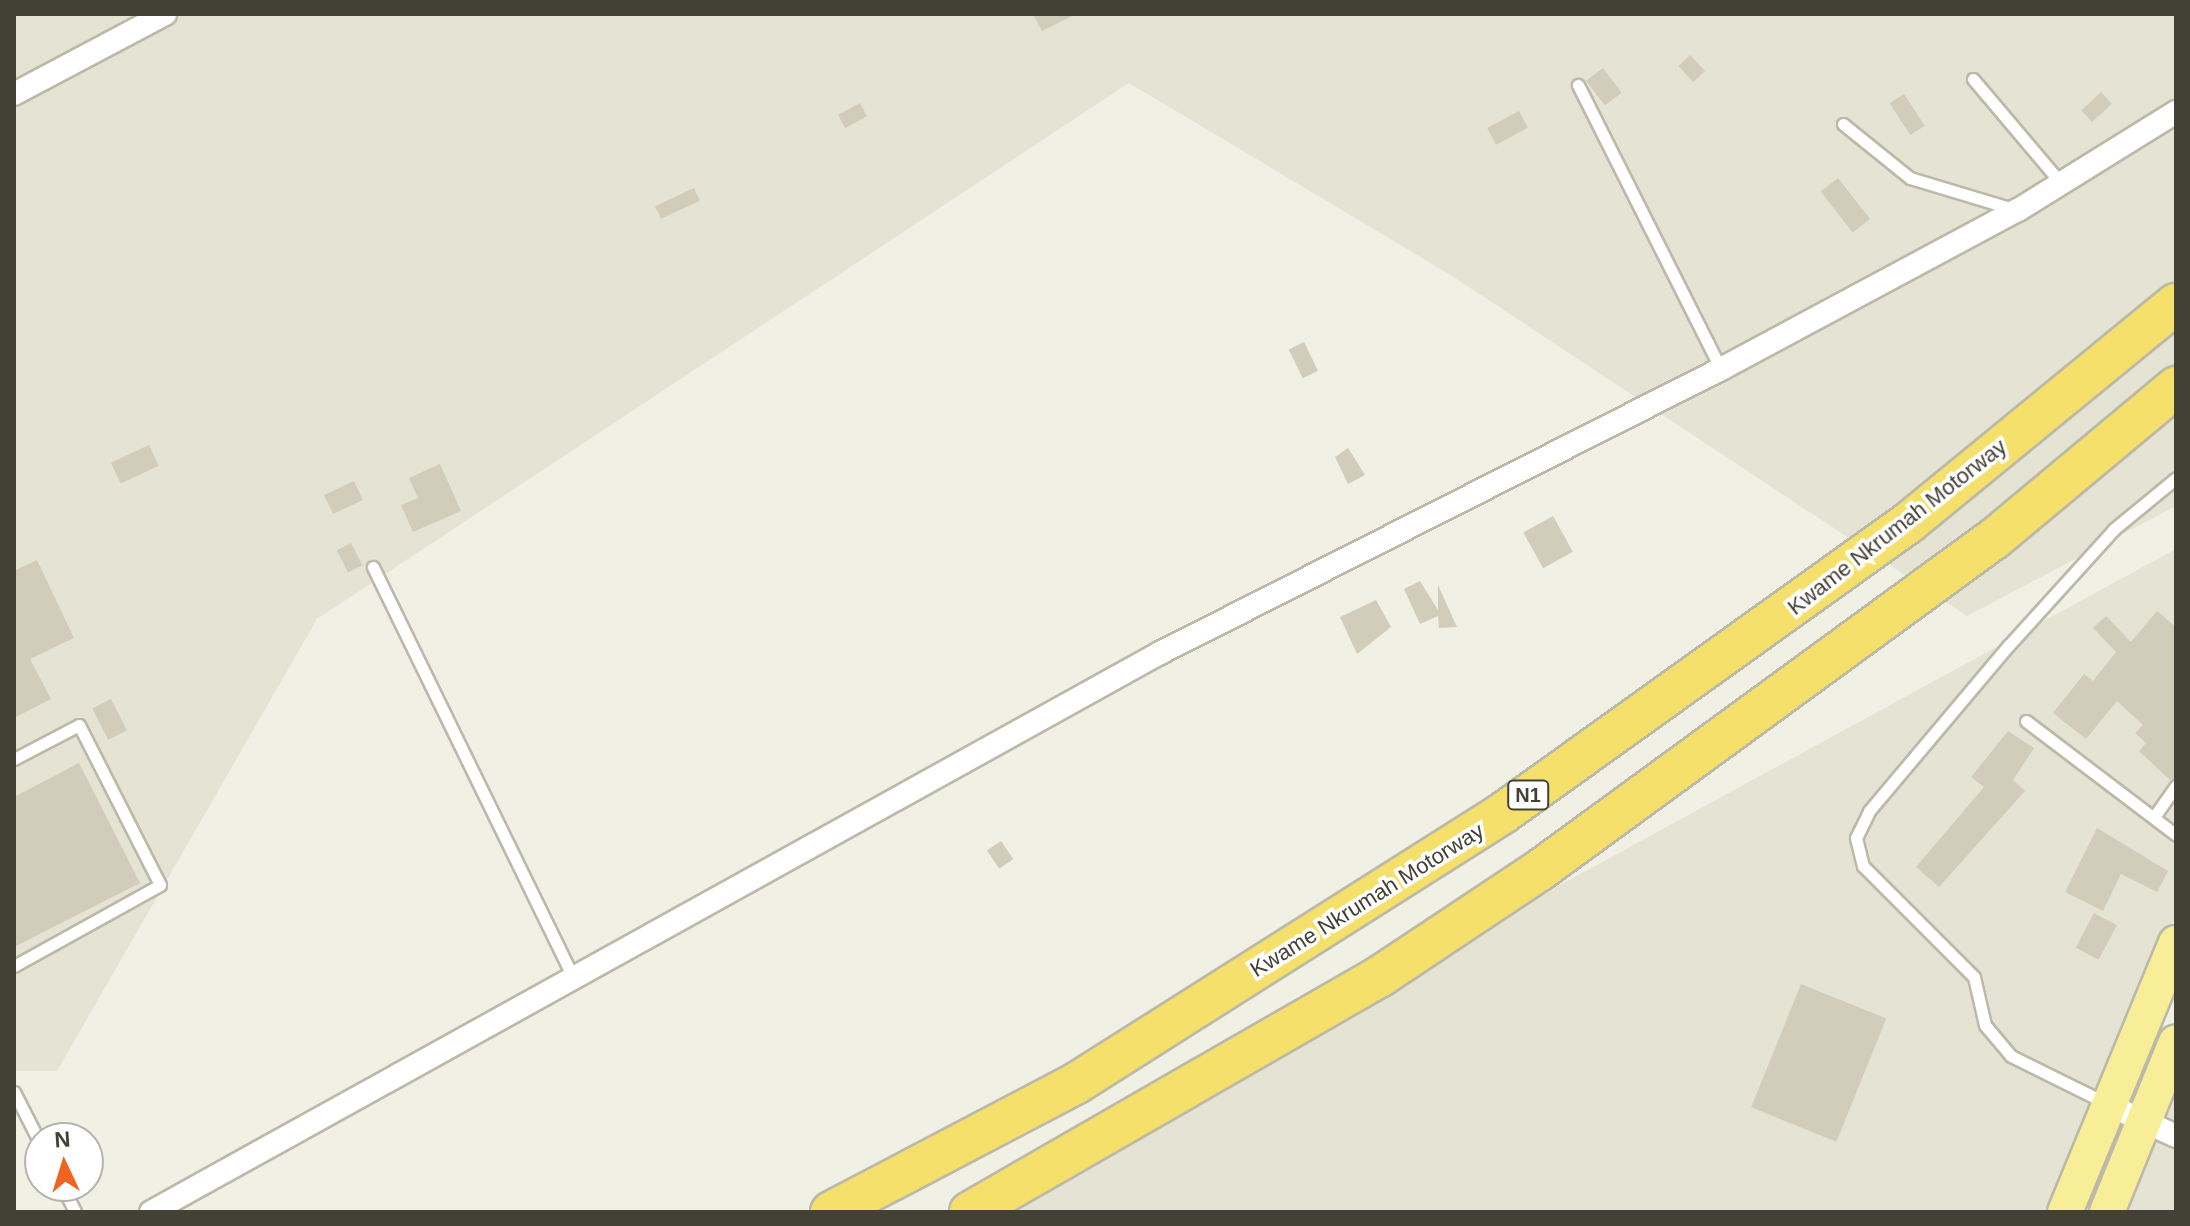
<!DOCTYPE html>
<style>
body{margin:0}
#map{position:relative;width:2190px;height:1226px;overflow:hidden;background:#f1f0e5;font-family:Arial,sans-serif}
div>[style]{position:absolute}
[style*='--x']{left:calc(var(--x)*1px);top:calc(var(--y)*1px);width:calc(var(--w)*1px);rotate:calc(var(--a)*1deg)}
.residential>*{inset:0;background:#e5e3d3}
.building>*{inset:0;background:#d2cdbb;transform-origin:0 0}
.roads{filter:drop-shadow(2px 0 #bcb9a8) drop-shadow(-2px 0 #bcb9a8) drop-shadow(0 2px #bcb9a8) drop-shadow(0 -2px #bcb9a8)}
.service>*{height:11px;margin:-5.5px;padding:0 5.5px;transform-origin:5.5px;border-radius:5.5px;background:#fff}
.minor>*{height:22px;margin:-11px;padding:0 11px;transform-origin:11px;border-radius:11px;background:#fff}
.primary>*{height:34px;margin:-17px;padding:0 17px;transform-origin:17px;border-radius:17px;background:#f8ee97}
.motorway>*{height:40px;margin:-20px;padding:0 20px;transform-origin:20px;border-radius:20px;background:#f5e06c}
span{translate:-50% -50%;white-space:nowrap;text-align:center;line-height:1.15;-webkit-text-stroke:7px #fff;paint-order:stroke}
.shield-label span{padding:2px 6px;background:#fff;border:2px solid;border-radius:6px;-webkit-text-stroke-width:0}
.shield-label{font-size:20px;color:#434035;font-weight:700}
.street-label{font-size:22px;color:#434035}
.frame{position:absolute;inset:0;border:16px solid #434035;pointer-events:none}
.north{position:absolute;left:24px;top:1122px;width:80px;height:80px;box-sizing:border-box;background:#fff;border:2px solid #b4b3ae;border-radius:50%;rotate:356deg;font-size:22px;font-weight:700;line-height:32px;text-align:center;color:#434035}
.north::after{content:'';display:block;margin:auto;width:28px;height:36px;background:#ee6420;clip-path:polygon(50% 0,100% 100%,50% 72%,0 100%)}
</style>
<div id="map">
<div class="residential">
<div style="clip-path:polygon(14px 14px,2176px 14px,2176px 506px,1967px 616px,1449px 274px,1129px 83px,317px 619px,57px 1071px,14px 1071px)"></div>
<div style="clip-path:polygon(2176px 549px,2176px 915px,2055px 1212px,1014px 1212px,1562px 884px)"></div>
<div style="clip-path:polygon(2176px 1064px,2176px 1212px,2116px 1212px)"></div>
</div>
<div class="building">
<div style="clip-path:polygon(1033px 14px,1076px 14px,1042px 31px)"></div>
<div style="left:1690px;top:55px;width:22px;height:16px;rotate:47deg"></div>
<div style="left:1603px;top:68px;width:31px;height:21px;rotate:53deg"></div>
<div style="left:2101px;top:92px;width:16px;height:27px;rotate:47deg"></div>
<div style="left:1904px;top:94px;width:38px;height:17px;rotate:57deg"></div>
<div style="left:860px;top:103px;width:15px;height:25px;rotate:62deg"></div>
<div style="left:1519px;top:111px;width:19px;height:36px;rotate:62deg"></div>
<div style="left:1838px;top:178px;width:52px;height:22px;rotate:52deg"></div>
<div style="left:694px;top:188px;width:14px;height:43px;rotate:65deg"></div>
<div style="left:1304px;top:342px;width:32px;height:17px;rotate:64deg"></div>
<div style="left:149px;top:445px;width:23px;height:42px;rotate:65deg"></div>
<div style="clip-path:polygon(1348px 448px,1365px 475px,1348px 484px,1335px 457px)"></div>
<div style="clip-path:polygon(440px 464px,461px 511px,413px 532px,401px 505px,418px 498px,409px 478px)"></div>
<div style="left:354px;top:481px;width:21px;height:33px;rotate:65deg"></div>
<div style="left:1553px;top:516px;width:41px;height:34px;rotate:61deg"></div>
<div style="left:351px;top:543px;width:25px;height:16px;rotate:63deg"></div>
<div style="clip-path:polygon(37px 560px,74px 638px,30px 659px,51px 699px,14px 718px,14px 571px)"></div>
<div style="clip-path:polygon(1420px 581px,1438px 610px,1438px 585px,1457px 627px,1439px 628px,1438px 616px,1420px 624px,1404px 589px)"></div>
<div style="clip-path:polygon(1376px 600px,1391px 627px,1357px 654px,1340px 617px)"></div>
<div style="clip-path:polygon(2157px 611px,2176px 627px,2176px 778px,2170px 780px,2139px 751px,2146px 743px,2135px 733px,2143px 725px,2117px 701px,2086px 739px,2053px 713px,2084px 674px,2093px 681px,2116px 652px,2093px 628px,2106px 616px,2131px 642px)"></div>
<div style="left:111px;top:699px;width:35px;height:21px;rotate:63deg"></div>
<div style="clip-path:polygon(2008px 731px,2034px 748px,2013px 780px,2025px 791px,1939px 887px,1916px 867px,1984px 787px,1971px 777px)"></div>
<div style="clip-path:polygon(79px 763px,140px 883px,14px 947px,14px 797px)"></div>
<div style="clip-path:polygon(2097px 828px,2168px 871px,2157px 892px,2121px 874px,2103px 911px,2065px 892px)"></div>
<div style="left:1001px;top:841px;width:22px;height:17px;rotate:56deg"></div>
<div style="left:2094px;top:913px;width:26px;height:39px;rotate:28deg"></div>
<div style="left:1801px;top:984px;width:92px;height:133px;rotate:22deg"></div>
</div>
<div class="roads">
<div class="service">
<div style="--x:1973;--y:79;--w:135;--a:49.8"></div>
<div style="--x:1578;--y:85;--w:318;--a:63.3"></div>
<div style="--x:1843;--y:124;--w:86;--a:38.9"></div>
<div style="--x:1910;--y:178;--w:112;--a:16.7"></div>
<div style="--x:373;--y:567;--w:459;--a:64"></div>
<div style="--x:2026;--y:721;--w:188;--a:37.2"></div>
<div style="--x:14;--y:759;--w:73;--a:-27.6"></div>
<div style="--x:79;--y:725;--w:179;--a:63.1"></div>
<div style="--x:160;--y:885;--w:167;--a:151"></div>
<div style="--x:2154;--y:817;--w:38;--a:-55"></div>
<div style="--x:14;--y:1092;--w:57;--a:63"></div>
<div style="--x:2104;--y:1102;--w:104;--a:-153.7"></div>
<div style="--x:2011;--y:1056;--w:40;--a:-130"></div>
<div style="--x:1985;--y:1025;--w:49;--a:-102.9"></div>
<div style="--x:1974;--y:977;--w:157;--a:-135"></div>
<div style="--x:1863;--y:866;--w:29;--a:-104"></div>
<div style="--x:1856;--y:838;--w:30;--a:-64"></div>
<div style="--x:1869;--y:811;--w:217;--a:-49.9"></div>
<div style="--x:2009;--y:645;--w:156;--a:-47.8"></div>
<div style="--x:2114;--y:529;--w:80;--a:-39.4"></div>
<div style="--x:62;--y:1186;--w:29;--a:63"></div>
</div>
<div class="minor">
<div style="--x:14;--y:94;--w:171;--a:-27.9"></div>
<div style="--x:2107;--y:1104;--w:76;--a:24.9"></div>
<div style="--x:151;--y:1212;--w:1153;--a:-28.99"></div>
<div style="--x:1160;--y:653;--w:629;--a:-26.85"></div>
<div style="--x:1721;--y:369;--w:337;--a:-28.2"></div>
<div style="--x:2018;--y:210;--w:186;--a:-31.8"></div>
</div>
<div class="primary">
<div style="--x:2065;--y:1212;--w:291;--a:-67.6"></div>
<div style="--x:2107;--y:1212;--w:183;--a:-67.9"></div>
</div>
<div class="motorway">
<div style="--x:831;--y:1212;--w:276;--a:-27.7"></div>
<div style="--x:1075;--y:1084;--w:507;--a:-32.34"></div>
<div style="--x:1503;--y:813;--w:498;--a:-35.6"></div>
<div style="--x:1908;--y:523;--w:346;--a:-39.3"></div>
<div style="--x:970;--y:1212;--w:472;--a:-29.9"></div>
<div style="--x:1379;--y:977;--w:193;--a:-33.6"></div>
<div style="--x:1540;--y:870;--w:563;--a:-36.12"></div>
<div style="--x:1995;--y:538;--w:236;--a:-39.8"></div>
</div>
</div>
<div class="shield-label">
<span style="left:1528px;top:795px">N1</span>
</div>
<div class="street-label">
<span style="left:1897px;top:527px;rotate:-38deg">Kwame Nkrumah Motorway</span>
<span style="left:1367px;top:900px;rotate:-32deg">Kwame Nkrumah Motorway</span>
</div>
<div class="frame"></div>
<div class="north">N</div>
</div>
